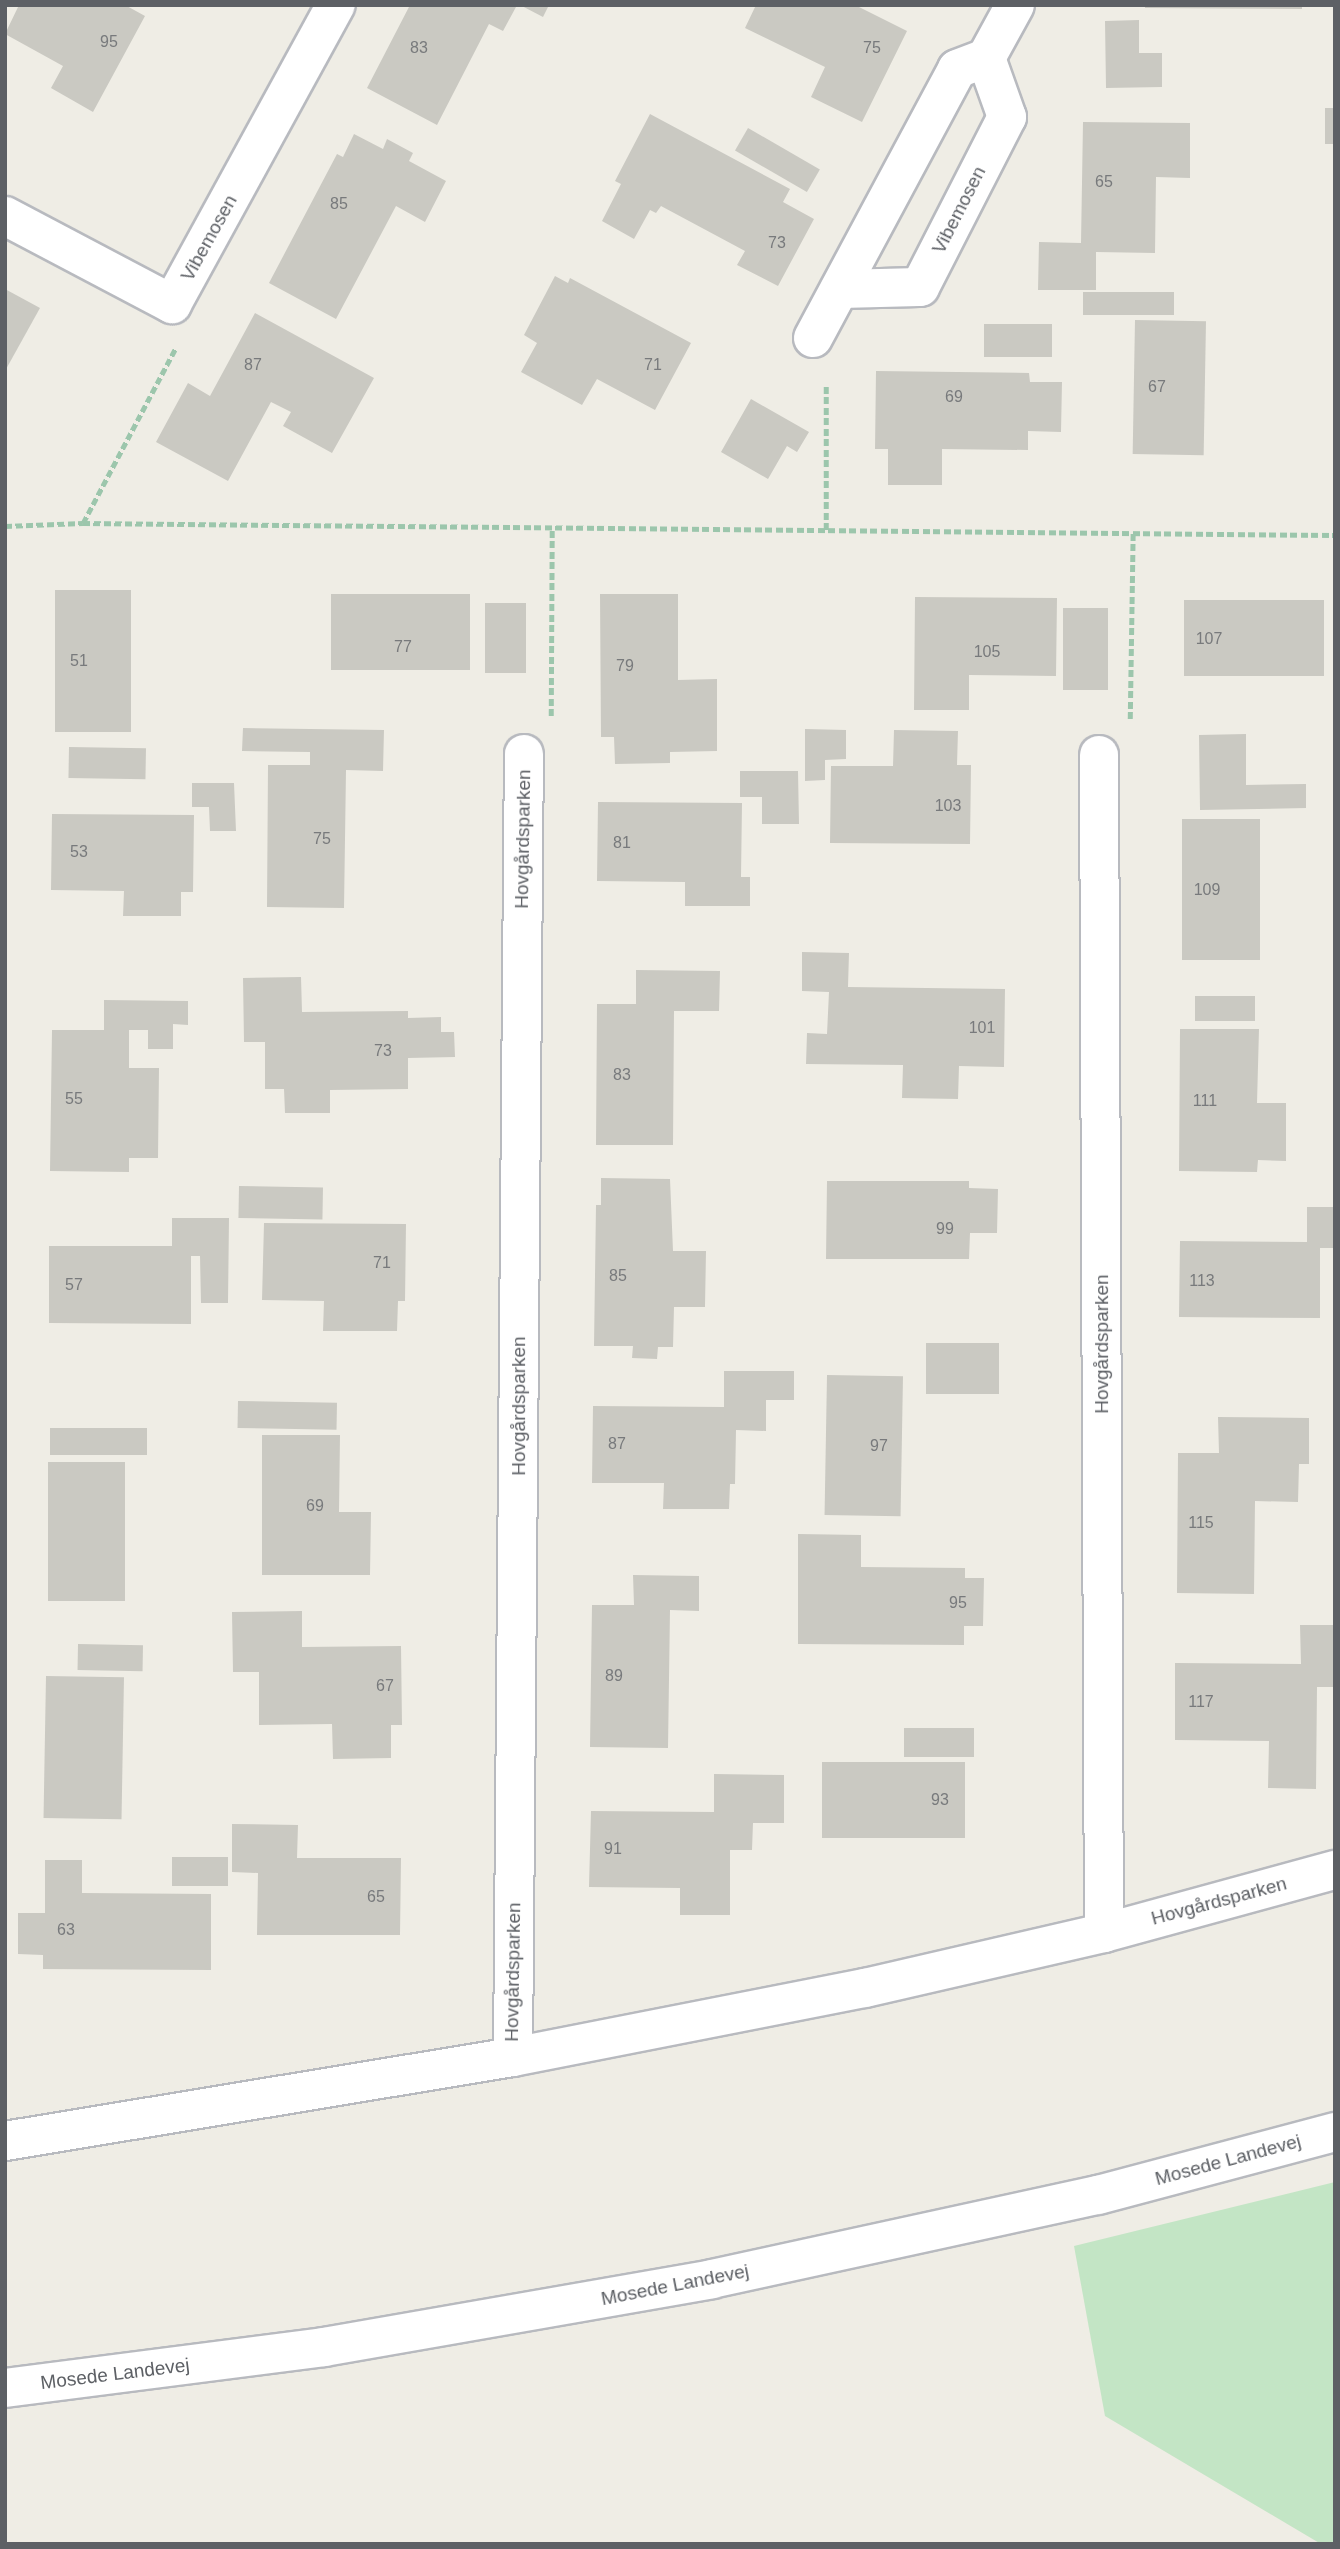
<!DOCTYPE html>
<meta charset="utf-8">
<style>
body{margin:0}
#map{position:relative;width:1340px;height:2549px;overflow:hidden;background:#efede5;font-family:Helvetica,sans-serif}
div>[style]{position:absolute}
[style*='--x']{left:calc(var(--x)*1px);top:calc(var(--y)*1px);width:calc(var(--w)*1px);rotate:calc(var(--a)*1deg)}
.green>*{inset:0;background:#c3e5c5}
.building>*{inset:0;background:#cac9c2;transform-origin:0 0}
.path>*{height:4.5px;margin-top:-2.25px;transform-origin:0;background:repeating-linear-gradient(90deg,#9cc6ac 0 7px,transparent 0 10.5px)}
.roads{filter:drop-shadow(2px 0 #b8babf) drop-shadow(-2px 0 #b8babf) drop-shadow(0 2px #b8babf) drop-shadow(0 -2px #b8babf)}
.minor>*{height:38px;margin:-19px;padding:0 19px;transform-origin:19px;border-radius:19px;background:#fff}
.secondary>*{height:38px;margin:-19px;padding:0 19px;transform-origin:19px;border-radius:19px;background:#fff}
span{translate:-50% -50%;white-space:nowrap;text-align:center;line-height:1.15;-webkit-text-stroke:5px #fff;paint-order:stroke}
.number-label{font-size:16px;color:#787a7c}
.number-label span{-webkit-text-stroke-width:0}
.street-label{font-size:19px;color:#5d6065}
.frame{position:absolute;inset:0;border:7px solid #5d6065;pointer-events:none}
</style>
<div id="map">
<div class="green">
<div style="clip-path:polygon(1335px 2182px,1335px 2544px,1321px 2544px,1105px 2416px,1074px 2246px)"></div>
</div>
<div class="building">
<div style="clip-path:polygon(19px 5px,125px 5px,145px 16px,93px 112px,51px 88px,63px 66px,5px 34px)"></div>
<div style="clip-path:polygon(410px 5px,516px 7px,503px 31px,489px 24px,437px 125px,367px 88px)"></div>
<div style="clip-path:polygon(520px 5px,549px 5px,543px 17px)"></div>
<div style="clip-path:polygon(756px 5px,855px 5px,907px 31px,862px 122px,811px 97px,825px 67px,745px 28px)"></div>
<div style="clip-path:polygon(1145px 5px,1302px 5px,1302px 9px,1145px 8px)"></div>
<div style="clip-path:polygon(1139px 20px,1139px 53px,1162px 53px,1162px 87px,1106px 88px,1105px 21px)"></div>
<div style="left:1325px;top:108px;width:10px;height:36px"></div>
<div style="clip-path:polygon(650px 114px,790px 189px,783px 202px,814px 219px,778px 286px,737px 265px,745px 251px,661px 206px,656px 213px,650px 210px,634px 239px,602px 221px,621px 184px,615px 181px)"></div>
<div style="clip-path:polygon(1083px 122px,1190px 123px,1190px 178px,1156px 177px,1155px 253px,1096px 252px,1096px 290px,1038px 290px,1039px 242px,1081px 243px)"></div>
<div style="left:748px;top:128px;width:83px;height:26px;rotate:30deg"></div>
<div style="clip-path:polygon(354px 134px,383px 149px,387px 139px,413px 153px,409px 161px,446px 181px,425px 222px,396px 206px,336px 319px,269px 283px,337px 154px,343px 157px)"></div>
<div style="clip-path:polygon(555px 276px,568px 283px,570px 278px,691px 343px,655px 410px,597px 379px,582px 405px,521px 372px,537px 343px,524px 335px)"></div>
<div style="clip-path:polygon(5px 289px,40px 308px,5px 371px)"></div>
<div style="left:1174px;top:292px;width:23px;height:91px;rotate:90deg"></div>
<div style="clip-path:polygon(255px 313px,374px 378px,332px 453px,283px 426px,291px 412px,271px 402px,228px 481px,156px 442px,188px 383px,210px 396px)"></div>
<div style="left:1135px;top:320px;width:71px;height:134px;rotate:1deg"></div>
<div style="left:984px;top:324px;width:68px;height:33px"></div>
<div style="clip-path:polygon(876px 371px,1029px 373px,1030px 382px,1062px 382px,1061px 432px,1028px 431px,1028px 450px,942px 449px,942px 485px,888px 485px,888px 449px,875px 449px)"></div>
<div style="clip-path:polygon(751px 399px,809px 432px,797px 452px,787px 446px,768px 479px,721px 452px)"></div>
<div style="left:55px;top:590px;width:76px;height:142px"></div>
<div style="left:331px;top:594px;width:139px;height:76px"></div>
<div style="clip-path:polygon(600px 594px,678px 594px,678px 680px,717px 679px,717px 751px,670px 752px,670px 763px,615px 764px,614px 737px,601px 737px)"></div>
<div style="clip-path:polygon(915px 597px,1057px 598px,1056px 676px,969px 675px,969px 710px,914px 710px)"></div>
<div style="left:1184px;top:600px;width:140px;height:76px"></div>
<div style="left:485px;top:603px;width:41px;height:70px"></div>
<div style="left:1063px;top:608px;width:45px;height:82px"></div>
<div style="clip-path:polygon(243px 728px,384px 730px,383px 771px,346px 770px,344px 908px,267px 907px,268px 765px,310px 765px,310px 752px,242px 751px)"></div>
<div style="clip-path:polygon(805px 729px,846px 730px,846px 759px,825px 760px,825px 780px,805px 781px)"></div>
<div style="clip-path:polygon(894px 730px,958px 731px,957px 765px,971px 765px,970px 844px,830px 843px,831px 766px,893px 766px)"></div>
<div style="clip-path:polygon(1246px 734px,1246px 785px,1306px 784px,1306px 808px,1200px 810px,1199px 735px)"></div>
<div style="left:69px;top:747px;width:77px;height:31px;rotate:1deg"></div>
<div style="clip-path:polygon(740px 771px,798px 771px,799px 824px,762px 824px,762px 797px,740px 797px)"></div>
<div style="clip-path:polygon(192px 783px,234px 783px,236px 831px,210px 831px,209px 807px,192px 807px)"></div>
<div style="clip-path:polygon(598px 802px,742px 803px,741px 877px,750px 877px,750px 906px,685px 906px,685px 882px,597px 881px)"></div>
<div style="clip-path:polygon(52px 814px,194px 815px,193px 892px,181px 892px,181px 916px,123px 916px,124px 891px,51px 890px)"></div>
<div style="left:1182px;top:819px;width:78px;height:141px"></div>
<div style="clip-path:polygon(802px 952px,849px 953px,848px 987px,1005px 989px,1004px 1067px,959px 1066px,958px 1099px,902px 1098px,903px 1065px,806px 1064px,807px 1033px,827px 1034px,829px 992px,802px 991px)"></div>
<div style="clip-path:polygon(636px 970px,720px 971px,719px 1011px,674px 1011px,673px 1145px,596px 1145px,597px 1004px,636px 1004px)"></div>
<div style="clip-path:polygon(301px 977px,302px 1012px,408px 1011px,408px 1018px,441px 1017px,441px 1032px,454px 1032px,455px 1057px,408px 1058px,408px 1089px,330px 1090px,330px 1113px,285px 1113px,284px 1089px,265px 1089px,265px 1042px,244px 1042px,243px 978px)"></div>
<div style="left:1195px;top:996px;width:60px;height:25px"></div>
<div style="clip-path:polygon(104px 1000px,188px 1001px,188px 1025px,173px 1024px,173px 1049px,148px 1049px,148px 1030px,129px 1030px,129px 1068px,159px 1068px,158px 1158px,129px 1158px,129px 1172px,50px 1171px,52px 1030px,104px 1030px)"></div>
<div style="clip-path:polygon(1180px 1029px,1259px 1029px,1257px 1103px,1286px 1103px,1286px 1161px,1258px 1160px,1257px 1172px,1179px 1171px)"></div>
<div style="clip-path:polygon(601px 1178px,670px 1179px,673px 1251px,706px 1251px,705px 1307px,674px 1307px,673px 1347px,658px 1347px,657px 1359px,632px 1358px,633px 1346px,594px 1346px,596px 1205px,601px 1205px)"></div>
<div style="clip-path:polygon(827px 1181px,969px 1181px,969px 1188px,998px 1189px,997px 1233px,970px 1233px,969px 1259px,826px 1259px)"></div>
<div style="left:239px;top:1186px;width:84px;height:32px;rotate:1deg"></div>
<div style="clip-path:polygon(1307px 1207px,1335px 1207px,1335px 1248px,1320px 1248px,1320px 1318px,1179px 1317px,1180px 1241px,1307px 1242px)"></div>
<div style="clip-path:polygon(172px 1218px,229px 1218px,228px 1303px,201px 1303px,200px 1256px,191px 1256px,191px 1324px,49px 1323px,49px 1246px,172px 1246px)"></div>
<div style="clip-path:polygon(264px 1223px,406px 1224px,405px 1301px,398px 1301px,397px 1331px,323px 1331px,324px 1301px,262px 1300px)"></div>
<div style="left:999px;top:1343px;width:51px;height:73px;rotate:90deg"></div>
<div style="clip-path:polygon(724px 1371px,794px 1371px,794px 1400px,766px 1400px,766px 1431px,736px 1430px,735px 1484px,730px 1484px,729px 1509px,663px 1509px,664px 1483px,592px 1483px,593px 1406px,724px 1407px)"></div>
<div style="left:827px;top:1375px;width:76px;height:140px;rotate:1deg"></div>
<div style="left:238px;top:1401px;width:99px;height:27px;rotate:1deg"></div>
<div style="clip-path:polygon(1218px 1417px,1309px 1418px,1309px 1464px,1299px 1464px,1298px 1502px,1255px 1501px,1254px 1594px,1177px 1593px,1178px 1453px,1219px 1453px)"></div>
<div style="left:50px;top:1428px;width:97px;height:27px"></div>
<div style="clip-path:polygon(262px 1435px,340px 1435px,339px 1512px,371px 1512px,370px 1575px,262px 1575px)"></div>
<div style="left:48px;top:1462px;width:77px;height:139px"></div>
<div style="clip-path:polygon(798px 1534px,861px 1535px,861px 1567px,965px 1568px,965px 1578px,984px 1578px,983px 1626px,964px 1626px,964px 1645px,798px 1644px)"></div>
<div style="clip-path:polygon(633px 1575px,699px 1576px,699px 1611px,670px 1610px,668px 1748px,590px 1747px,592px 1605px,634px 1605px)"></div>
<div style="clip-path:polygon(302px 1611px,302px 1647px,401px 1646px,402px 1725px,391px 1725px,391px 1758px,333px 1759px,332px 1724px,259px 1725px,259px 1672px,233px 1672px,232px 1612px)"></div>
<div style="clip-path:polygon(1300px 1625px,1335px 1625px,1335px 1687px,1317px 1687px,1316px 1789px,1268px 1788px,1269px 1741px,1175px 1740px,1175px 1663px,1301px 1664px)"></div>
<div style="left:78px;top:1644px;width:65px;height:26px;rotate:1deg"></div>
<div style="left:46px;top:1676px;width:78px;height:142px;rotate:1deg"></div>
<div style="left:904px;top:1728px;width:70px;height:29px"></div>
<div style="left:822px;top:1762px;width:143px;height:76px"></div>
<div style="clip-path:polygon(714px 1774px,784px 1775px,784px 1823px,753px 1823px,752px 1850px,730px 1850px,730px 1915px,680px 1915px,680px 1888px,589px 1887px,591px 1811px,714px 1812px)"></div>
<div style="clip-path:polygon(232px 1824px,298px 1825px,297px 1858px,401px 1858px,400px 1935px,257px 1935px,258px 1873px,232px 1872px)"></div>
<div style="left:228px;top:1857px;width:29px;height:56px;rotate:90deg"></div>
<div style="clip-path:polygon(45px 1860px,82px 1860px,82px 1893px,211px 1894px,211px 1970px,43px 1969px,43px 1955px,18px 1954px,18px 1913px,45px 1913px)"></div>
</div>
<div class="path">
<div style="--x:83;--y:523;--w:197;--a:-62.1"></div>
<div style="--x:5;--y:526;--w:78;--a:-2.2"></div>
<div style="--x:83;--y:523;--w:1252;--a:0.55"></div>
<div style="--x:826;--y:530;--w:146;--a:-90"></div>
<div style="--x:551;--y:716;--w:188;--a:-89.7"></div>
<div style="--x:1130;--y:719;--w:186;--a:-89.1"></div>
</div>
<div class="roads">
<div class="minor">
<div style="--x:5;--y:216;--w:189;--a:27.8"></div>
<div style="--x:172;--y:304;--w:341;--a:-61.3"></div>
<div style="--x:840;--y:289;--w:80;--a:-1.4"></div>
<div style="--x:920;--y:287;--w:191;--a:-62.9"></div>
<div style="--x:1007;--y:117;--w:63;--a:-109.6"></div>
<div style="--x:813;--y:338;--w:305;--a:-61.8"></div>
<div style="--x:957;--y:69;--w:31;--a:-21"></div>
<div style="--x:986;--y:58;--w:60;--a:-61.3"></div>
<div style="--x:1099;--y:755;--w:1178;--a:89.76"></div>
<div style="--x:513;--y:2057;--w:1303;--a:-89.52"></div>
<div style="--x:5;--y:2141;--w:515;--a:-9.39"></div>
<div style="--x:513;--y:2057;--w:359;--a:-11.1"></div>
<div style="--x:865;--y:1988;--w:245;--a:-13"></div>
<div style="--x:1104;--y:1933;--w:239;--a:-15.3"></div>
</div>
<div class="secondary">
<div style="--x:5;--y:2388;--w:322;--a:-7.3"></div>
<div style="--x:324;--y:2347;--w:394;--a:-9.9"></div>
<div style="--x:712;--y:2279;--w:395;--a:-12.3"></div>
<div style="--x:1098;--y:2195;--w:245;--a:-14.9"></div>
</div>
</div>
<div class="number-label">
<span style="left:109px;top:42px">95</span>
<span style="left:419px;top:48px">83</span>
<span style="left:872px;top:48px">75</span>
<span style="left:1104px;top:182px">65</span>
<span style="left:339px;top:204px">85</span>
<span style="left:777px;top:243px">73</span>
<span style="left:253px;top:365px">87</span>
<span style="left:653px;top:365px">71</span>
<span style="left:1157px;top:387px">67</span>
<span style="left:954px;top:397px">69</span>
<span style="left:1209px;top:639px">107</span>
<span style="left:403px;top:647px">77</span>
<span style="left:987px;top:652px">105</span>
<span style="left:79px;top:661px">51</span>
<span style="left:625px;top:666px">79</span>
<span style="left:948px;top:806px">103</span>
<span style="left:322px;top:839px">75</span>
<span style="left:622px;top:843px">81</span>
<span style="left:79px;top:852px">53</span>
<span style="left:1207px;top:890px">109</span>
<span style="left:982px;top:1028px">101</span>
<span style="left:383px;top:1051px">73</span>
<span style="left:622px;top:1075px">83</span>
<span style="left:74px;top:1099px">55</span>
<span style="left:1205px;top:1101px">111</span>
<span style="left:945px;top:1229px">99</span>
<span style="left:382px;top:1263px">71</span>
<span style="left:618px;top:1276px">85</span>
<span style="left:1202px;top:1281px">113</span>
<span style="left:74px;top:1285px">57</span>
<span style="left:617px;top:1444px">87</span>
<span style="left:879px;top:1446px">97</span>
<span style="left:315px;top:1506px">69</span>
<span style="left:1201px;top:1523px">115</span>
<span style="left:958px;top:1603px">95</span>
<span style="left:614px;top:1676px">89</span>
<span style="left:385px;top:1686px">67</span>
<span style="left:1201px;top:1702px">117</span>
<span style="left:940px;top:1800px">93</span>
<span style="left:613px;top:1849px">91</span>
<span style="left:376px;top:1897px">65</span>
<span style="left:66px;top:1930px">63</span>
</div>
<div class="street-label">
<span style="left:959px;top:210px;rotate:-63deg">Vibemosen</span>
<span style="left:209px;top:238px;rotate:-61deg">Vibemosen</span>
<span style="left:523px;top:839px;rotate:-89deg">Hovgårdsparken</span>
<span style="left:1102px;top:1344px;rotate:-90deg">Hovgårdsparken</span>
<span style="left:519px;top:1406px;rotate:-90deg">Hovgårdsparken</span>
<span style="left:1219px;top:1901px;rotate:-15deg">Hovgårdsparken</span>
<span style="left:513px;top:1972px;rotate:-89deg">Hovgårdsparken</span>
<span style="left:1228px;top:2160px;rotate:-15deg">Mosede Landevej</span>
<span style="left:675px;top:2285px;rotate:-11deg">Mosede Landevej</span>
<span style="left:115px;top:2374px;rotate:-7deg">Mosede Landevej</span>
</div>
<div class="frame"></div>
</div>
